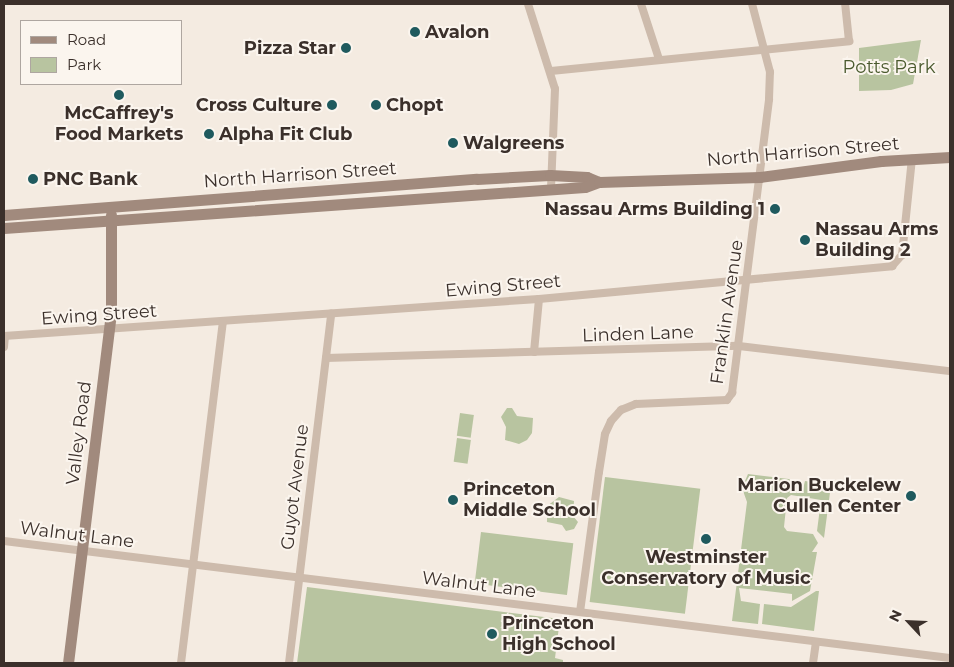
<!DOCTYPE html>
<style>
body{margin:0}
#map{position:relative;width:954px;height:667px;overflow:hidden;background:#f4ebe1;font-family:Montserrat,sans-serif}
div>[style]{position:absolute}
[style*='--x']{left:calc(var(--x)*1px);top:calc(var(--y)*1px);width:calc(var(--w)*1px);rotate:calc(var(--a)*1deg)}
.green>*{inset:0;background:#b8c4a0;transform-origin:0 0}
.street>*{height:8px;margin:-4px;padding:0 4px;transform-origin:4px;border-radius:4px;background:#cdbbac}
.secondary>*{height:11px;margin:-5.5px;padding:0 5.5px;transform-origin:5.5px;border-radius:5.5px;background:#a18a7d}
.dots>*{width:14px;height:14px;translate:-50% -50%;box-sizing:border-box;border:2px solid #fbf5ee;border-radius:50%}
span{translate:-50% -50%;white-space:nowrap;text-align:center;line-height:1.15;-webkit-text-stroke:4px #fbf5ee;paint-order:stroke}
.poi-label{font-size:18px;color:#3b302b;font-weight:700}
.left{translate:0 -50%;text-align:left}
.right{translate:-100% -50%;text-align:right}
.park-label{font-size:18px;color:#4a5a2e}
.street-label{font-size:18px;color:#3b302b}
.frame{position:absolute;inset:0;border:5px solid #3b302b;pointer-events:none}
.legend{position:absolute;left:20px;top:20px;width:162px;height:65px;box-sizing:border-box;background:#fbf5ee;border:1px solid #aea6a0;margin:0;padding:6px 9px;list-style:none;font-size:15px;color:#3b302b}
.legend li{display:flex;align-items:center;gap:10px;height:25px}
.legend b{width:25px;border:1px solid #aea6a0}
.north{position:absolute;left:884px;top:597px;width:50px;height:50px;-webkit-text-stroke:4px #fbf5ee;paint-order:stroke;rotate:295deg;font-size:14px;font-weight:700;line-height:20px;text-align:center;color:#3b302b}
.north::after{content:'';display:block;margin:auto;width:18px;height:22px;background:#3b302b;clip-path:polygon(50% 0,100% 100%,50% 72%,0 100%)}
</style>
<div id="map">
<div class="green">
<div style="clip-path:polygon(921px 40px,913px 84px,891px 90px,859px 91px,859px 48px)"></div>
<div style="clip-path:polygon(507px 408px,512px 408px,517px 416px,533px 418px,532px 433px,527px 440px,519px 444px,505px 440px,506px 427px,501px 417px)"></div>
<div style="left:460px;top:413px;width:14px;height:23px;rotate:8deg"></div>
<div style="left:457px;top:438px;width:14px;height:24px;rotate:8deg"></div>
<div style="clip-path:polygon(748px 474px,797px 480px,796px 492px,802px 493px,805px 481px,831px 485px,824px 538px,817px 531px,821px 500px,791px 495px,787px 498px,784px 527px,787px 531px,813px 534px,818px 543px,812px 552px,817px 552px,810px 591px,792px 601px,792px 594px,739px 588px,741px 601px,760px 604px,758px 624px,732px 621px,747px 502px,742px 488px)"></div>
<div style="left:605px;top:477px;width:96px;height:126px;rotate:7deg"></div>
<div style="clip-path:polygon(559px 497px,574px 501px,573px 516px,578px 522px,574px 529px,566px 531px,562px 525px,547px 522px,547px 506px)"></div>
<div style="left:481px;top:532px;width:93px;height:52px;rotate:7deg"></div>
<div style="clip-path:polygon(307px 587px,560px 619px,555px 658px,563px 660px,563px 663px,297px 663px)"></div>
<div style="clip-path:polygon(816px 591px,819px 591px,814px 631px,762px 624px,764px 604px,791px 607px)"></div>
</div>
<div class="street">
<div style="--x:528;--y:4;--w:89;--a:72.4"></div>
<div style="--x:555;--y:89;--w:100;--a:92.3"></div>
<div style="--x:641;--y:4;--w:58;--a:71.9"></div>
<div style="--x:551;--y:71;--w:300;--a:-5.7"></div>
<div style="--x:849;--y:41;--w:37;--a:-96"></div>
<div style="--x:4;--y:336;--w:536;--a:-3.96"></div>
<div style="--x:539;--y:299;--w:355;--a:-5.3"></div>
<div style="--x:892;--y:266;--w:15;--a:-48"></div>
<div style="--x:902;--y:255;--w:97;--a:-84.1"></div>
<div style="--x:4;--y:347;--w:11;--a:-85"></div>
<div style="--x:534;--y:352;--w:53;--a:-84.6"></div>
<div style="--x:326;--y:358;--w:413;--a:-1.7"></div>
<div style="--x:739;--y:346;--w:212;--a:6.8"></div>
<div style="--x:4;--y:541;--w:953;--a:7.05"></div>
<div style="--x:580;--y:612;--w:141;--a:-82.3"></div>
<div style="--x:599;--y:472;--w:38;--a:-81"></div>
<div style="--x:605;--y:434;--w:14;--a:-65"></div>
<div style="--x:611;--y:421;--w:15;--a:-48"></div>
<div style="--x:621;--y:410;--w:16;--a:-22"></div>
<div style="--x:636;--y:404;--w:91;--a:-2.5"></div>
<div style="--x:727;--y:400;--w:9;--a:-54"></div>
<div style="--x:732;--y:393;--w:296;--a:-82.8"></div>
<div style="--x:769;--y:99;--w:27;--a:-88"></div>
<div style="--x:770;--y:72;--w:70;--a:-104.8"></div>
<div style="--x:181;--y:663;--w:344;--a:-83"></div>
<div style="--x:289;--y:663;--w:352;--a:-83.1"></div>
<div style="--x:813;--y:663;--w:21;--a:-82"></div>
</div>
<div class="secondary">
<div style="--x:4;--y:215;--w:474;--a:-4.4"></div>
<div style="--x:477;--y:179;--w:73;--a:-3.1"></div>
<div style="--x:550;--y:175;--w:37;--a:3"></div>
<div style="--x:587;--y:177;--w:13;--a:23"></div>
<div style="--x:4;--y:228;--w:582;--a:-4.04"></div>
<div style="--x:585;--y:187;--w:15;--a:-20"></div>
<div style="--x:599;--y:182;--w:161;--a:-1.8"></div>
<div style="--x:760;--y:177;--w:122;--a:-7.5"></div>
<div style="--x:881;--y:161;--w:69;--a:-3.3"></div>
<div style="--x:68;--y:663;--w:354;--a:-83"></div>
<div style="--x:111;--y:312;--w:97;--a:-90"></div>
</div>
<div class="dots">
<div style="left:415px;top:32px;background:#1f5a5e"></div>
<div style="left:346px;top:48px;background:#1f5a5e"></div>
<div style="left:119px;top:95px;background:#1f5a5e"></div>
<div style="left:332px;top:105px;background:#1f5a5e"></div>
<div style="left:376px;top:105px;background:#1f5a5e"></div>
<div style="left:209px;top:134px;background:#1f5a5e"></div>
<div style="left:453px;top:143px;background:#1f5a5e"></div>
<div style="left:33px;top:179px;background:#1f5a5e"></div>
<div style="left:775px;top:209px;background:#1f5a5e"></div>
<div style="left:805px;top:240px;background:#1f5a5e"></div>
<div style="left:911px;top:496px;background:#1f5a5e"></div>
<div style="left:453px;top:500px;background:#1f5a5e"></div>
<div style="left:706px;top:539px;background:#1f5a5e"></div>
<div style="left:492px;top:634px;background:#1f5a5e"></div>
</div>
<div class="poi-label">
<span class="left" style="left:425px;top:32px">Avalon</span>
<span class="right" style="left:336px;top:48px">Pizza Star</span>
<span class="right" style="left:322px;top:105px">Cross Culture</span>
<span class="left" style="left:386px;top:105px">Chopt</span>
<span style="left:119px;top:124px">McCaffrey's<br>Food Markets</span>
<span class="left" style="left:219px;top:134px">Alpha Fit Club</span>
<span class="left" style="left:463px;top:143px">Walgreens</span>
<span class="left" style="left:43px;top:179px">PNC Bank</span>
<span class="right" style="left:765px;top:209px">Nassau Arms Building 1</span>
<span class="left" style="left:815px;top:240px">Nassau Arms<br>Building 2</span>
<span class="right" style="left:901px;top:496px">Marion Buckelew<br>Cullen Center</span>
<span class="left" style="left:463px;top:500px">Princeton<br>Middle School</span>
<span style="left:706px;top:568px">Westminster<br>Conservatory of Music</span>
<span class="left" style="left:502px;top:634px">Princeton<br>High School</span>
</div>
<div class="park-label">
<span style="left:889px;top:67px">Potts Park</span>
</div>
<div class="street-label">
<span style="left:803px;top:152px;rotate:-5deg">North Harrison Street</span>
<span style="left:300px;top:175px;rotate:-4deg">North Harrison Street</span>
<span style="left:503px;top:286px;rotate:-5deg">Ewing Street</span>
<span style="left:727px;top:312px;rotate:-82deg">Franklin Avenue</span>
<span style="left:99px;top:315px;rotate:-4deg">Ewing Street</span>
<span style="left:638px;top:334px;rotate:-2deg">Linden Lane</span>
<span style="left:79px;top:433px;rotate:-83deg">Valley Road</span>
<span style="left:295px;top:487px;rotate:-83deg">Guyot Avenue</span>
<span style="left:77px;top:535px;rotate:7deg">Walnut Lane</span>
<span style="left:479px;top:585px;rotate:7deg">Walnut Lane</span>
</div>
<div class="frame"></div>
<ul class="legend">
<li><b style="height:6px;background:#a18a7d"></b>Road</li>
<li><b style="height:14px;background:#b8c4a0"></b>Park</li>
</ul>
<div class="north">N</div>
</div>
